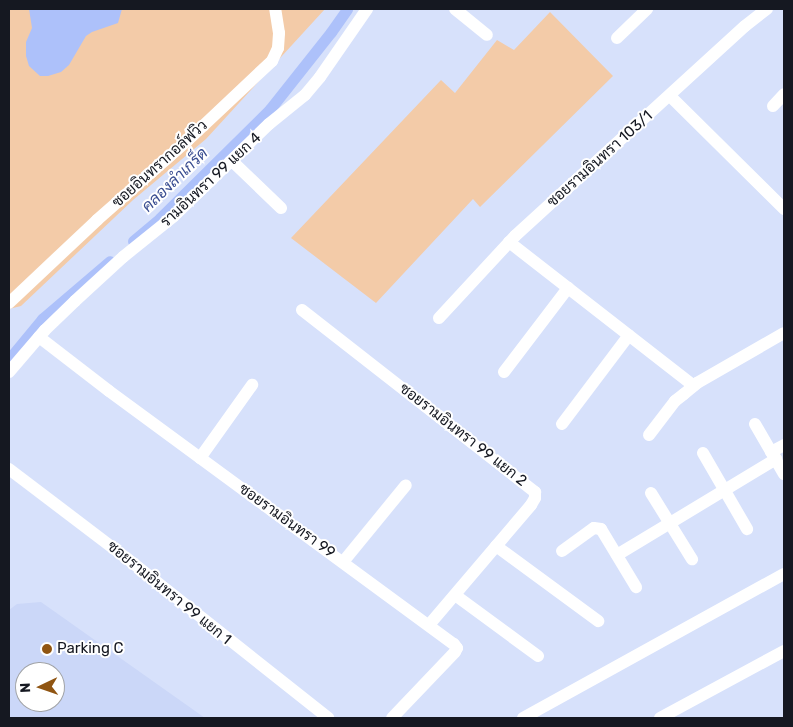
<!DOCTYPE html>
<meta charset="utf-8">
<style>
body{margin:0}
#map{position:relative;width:793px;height:727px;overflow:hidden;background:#d7e1fb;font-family:Rubik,Sarabun,sans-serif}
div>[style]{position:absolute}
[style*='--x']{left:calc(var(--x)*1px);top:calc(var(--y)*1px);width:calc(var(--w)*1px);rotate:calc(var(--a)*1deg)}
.built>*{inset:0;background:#cbd7f8}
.green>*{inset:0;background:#f3cba8}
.water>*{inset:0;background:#adc1fa}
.canal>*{height:11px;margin:-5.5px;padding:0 5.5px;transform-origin:5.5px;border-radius:5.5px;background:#adc1fa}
.street>*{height:12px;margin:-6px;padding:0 6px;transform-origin:6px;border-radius:6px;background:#fff}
.dots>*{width:14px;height:14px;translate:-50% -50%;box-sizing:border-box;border:2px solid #fff;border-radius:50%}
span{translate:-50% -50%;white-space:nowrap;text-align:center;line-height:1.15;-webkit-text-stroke:4px #fff;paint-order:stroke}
.street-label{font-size:15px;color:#151821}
.poi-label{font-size:15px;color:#151821}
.left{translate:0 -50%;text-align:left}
.water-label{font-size:16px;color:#394d91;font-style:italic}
.frame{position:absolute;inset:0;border:10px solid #151821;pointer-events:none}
.north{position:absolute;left:15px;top:662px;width:50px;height:50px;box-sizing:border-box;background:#fff;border:1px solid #a1a3a6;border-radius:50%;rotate:267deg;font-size:14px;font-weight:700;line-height:20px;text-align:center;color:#151821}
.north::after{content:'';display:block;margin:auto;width:18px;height:22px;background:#905512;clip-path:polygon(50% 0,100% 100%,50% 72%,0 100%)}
</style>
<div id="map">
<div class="built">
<div style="clip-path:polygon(evenodd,41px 602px,205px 718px,9px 718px,9px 610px,17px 604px,41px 602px,25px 672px,55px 672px,55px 702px,25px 702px,25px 672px)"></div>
</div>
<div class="green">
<div style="clip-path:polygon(9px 9px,325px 9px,206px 139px,133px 200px,21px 306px,9px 309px)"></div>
<div style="clip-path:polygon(550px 12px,613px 76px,480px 207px,473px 199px,376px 303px,291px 238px,441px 80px,455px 93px,497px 40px,514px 50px)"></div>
</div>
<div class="water">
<div style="clip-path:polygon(29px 9px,122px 9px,118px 23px,92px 32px,86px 36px,69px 65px,61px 72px,48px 76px,40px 76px,29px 66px,26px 56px,26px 42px,32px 28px)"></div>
</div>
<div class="canal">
<div style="--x:133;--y:241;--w:35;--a:-40"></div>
<div style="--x:160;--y:218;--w:155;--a:-44.7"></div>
<div style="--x:270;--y:109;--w:98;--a:-51.6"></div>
<div style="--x:331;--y:32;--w:28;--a:-55"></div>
<div style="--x:9;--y:359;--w:52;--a:-50.5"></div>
<div style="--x:42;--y:319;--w:89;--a:-40.5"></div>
</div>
<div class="street">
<div style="--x:455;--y:9;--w:41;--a:39.1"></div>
<div style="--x:617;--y:38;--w:42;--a:-44"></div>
<div style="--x:670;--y:96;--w:161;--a:44.7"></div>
<div style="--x:773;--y:106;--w:16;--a:-47"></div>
<div style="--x:232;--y:161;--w:68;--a:43.8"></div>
<div style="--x:509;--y:242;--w:234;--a:37.9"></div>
<div style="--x:9;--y:303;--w:121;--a:-43.3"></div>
<div style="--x:97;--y:220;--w:120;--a:-41.3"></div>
<div style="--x:187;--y:141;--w:117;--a:-43.3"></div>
<div style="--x:272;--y:61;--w:14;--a:-65"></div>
<div style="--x:278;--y:48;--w:15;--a:-86"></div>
<div style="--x:279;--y:33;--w:24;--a:-99"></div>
<div style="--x:302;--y:310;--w:296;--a:38"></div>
<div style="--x:535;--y:492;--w:6;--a:90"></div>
<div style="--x:535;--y:498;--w:8;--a:120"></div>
<div style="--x:531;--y:505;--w:157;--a:130.4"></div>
<div style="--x:439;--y:318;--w:112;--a:-47.2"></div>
<div style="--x:515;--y:236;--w:311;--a:-42.4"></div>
<div style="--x:745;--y:26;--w:28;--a:-38"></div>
<div style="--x:39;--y:337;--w:88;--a:37.6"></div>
<div style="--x:109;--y:391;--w:428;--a:36.3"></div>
<div style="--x:454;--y:644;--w:5;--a:53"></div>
<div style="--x:457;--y:648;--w:4;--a:117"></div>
<div style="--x:455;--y:652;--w:91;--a:133.7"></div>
<div style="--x:9;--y:372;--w:55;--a:-49.4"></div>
<div style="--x:45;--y:330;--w:42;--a:-44"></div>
<div style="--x:75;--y:301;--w:65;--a:-42.5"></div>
<div style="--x:123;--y:257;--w:65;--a:-38.8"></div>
<div style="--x:174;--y:216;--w:132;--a:-44.1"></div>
<div style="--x:269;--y:124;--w:46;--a:-38.9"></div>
<div style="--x:305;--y:95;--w:23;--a:-50"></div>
<div style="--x:320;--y:77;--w:83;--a:-55.3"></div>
<div style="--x:504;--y:372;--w:106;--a:-52.7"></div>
<div style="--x:562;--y:424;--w:111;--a:-53"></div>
<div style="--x:755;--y:424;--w:58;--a:59.9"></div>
<div style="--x:649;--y:435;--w:43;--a:-52.6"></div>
<div style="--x:675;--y:401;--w:11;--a:-38"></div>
<div style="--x:684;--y:394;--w:17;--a:-40"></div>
<div style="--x:697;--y:383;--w:100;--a:-29.9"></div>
<div style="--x:771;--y:452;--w:15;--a:-28"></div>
<div style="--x:703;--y:453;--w:88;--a:59.9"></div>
<div style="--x:200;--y:458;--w:90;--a:-54.5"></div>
<div style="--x:9;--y:469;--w:157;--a:37.2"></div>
<div style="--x:134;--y:564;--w:248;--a:38.4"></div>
<div style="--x:651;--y:493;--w:78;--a:58.2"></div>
<div style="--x:496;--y:546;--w:127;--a:36.3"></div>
<div style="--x:562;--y:551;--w:39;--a:-36"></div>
<div style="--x:594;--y:528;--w:7;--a:8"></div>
<div style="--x:601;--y:529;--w:68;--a:58.9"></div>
<div style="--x:617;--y:555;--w:186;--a:-31.1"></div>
<div style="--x:343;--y:562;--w:99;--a:-50.7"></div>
<div style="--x:455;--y:595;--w:103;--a:36.3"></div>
<div style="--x:523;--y:718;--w:298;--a:-28.9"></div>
<div style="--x:660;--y:718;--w:141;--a:-28.4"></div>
</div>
<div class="dots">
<div style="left:47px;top:649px;background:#905512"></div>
</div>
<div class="street-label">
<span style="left:600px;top:159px;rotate:-42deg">ซอยรามอินทรา 103/1</span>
<span style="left:160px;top:164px;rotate:-42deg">ซอยอินทรากอล์ฟวิว</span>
<span style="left:211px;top:180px;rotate:-43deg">รามอินทรา 99 แยก 4</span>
<span style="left:463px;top:435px;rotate:38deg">ซอยรามอินทรา 99 แยก 2</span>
<span style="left:287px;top:521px;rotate:36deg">ซอยรามอินทรา 99</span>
<span style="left:169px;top:593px;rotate:39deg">ซอยรามอินทรา 99 แยก 1</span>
</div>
<div class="poi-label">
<span class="left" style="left:57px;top:649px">Parking C</span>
</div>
<div class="water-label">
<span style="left:175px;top:180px;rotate:-44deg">คลองลำเกร็ด</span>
</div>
<div class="frame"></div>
<div class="north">N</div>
</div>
